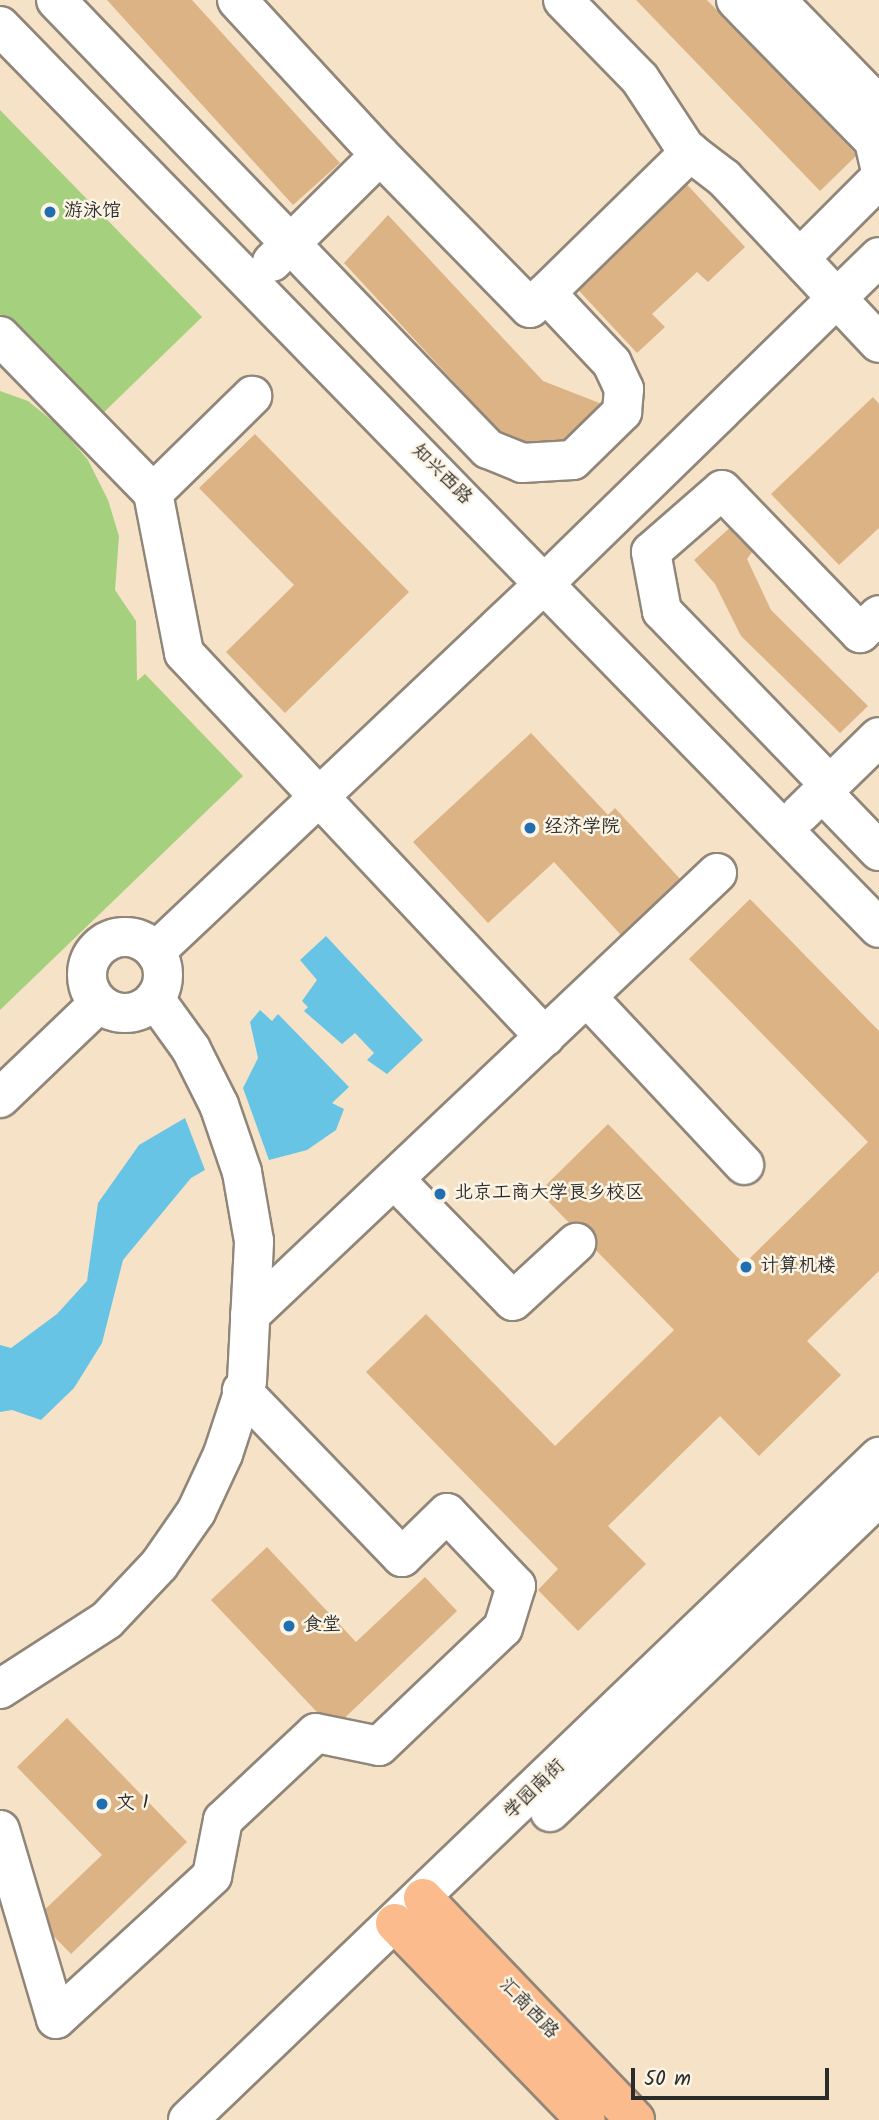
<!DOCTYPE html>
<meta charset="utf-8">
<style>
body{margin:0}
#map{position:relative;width:879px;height:2120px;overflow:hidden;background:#f5e2c7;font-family:Kalam,"LXGW WenKai TC",sans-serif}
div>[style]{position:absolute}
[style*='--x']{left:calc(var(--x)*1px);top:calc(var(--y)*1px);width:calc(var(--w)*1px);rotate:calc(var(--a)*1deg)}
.green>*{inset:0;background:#a5d07d}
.water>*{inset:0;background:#67c4e5}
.building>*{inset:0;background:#dcb385}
.roads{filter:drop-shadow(2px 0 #908679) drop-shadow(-2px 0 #908679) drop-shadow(0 2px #908679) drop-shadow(0 -2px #908679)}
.minor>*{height:38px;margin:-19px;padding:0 19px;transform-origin:19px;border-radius:19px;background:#fff}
.minor>.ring{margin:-19px;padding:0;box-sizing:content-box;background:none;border:38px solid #fff;border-radius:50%}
.major>*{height:38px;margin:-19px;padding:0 19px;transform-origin:19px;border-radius:19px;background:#fbbb8d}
.dots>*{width:19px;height:19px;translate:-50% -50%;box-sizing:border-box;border:4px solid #fcf5e5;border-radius:50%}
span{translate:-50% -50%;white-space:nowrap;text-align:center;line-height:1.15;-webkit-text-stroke:5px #fcf5e5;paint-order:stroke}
.poi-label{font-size:19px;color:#2b2b2b}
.left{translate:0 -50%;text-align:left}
.street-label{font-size:19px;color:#2b2b2b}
.scale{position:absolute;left:631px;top:2068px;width:198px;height:32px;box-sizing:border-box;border:4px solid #2b2b2b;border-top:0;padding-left:9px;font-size:21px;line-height:24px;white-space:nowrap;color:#2b2b2b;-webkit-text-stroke:5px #fcf5e5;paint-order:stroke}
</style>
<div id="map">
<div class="green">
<div style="clip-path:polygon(0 110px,202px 317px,100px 416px,0 314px)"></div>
<div style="clip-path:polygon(0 391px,28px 401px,59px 426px,88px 460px,108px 500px,119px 536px,115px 590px,136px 621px,137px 681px,145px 674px,243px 776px,0 1010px)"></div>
</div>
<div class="water">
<div style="clip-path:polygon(326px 936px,423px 1040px,387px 1074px,367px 1060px,374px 1053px,355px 1033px,342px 1044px,304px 1011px,308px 1007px,302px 1001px,317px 980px,300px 960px)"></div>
<div style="clip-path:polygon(260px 1010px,272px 1021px,278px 1014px,349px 1087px,332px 1103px,344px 1109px,336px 1130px,307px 1150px,269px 1160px,243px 1088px,258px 1058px,250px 1022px)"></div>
<div style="clip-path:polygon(185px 1118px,205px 1170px,191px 1178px,123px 1260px,102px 1343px,74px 1388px,41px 1420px,12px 1410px,0 1412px,0 1345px,11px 1348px,57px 1314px,87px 1281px,98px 1203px,139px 1145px)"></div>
</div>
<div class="building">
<div style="clip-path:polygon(107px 0,192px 0,340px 163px,293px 205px)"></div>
<div style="clip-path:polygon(636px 0,707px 0,857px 155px,820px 191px)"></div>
<div style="clip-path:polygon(680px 177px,745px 247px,708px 282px,697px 272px,652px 314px,665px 327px,637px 353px,569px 280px)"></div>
<div style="clip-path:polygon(388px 215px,543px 381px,602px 404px,553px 453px,512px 445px,344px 263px)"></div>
<div style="clip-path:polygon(873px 397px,879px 404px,879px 528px,839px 565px,771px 494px)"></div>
<div style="clip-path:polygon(255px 434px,409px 592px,285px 713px,226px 652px,294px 585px,199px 488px)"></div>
<div style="clip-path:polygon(734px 524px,755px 548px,747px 559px,771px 610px,868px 706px,840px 733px,741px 636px,715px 584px,694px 560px)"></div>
<div style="clip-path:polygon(531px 733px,608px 815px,615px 808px,681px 880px,621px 935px,554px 862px,488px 923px,413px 842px)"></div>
<div style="clip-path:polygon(750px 899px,879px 1031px,879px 1271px,807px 1341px,841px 1375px,759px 1456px,720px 1416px,608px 1526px,646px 1564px,578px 1631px,538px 1590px,558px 1569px,366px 1372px,426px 1314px,555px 1446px,674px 1330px,539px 1192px,608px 1124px,744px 1264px,868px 1142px,689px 959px)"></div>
<div style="clip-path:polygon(267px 1547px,356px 1642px,425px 1577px,457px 1611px,333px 1729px,211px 1600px)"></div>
<div style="clip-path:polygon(67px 1718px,187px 1842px,71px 1954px,36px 1918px,102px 1855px,17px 1767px)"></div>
</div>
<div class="roads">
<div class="minor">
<div style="--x:56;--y:0;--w:623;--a:46.11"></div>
<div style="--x:488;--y:449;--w:37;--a:22"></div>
<div style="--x:522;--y:463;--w:51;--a:-3.4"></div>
<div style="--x:573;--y:460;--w:69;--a:-44.4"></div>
<div style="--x:622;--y:412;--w:23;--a:-85"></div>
<div style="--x:624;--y:389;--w:29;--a:-115"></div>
<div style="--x:612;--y:363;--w:96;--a:-133.3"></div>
<div style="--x:546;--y:293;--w:202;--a:-44.4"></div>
<div style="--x:237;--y:0;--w:211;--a:47.3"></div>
<div style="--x:380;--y:155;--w:152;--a:135.3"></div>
<div style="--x:563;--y:0;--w:110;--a:45.7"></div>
<div style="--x:640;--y:79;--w:84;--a:56.7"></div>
<div style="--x:686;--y:149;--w:48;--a:37.3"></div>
<div style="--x:724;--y:178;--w:226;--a:46.8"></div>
<div style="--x:736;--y:0;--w:197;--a:45.6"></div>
<div style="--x:874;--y:141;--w:23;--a:77"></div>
<div style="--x:776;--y:0;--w:148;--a:45.8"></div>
<div style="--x:0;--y:26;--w:1259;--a:45.74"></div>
<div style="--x:380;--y:155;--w:214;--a:45.6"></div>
<div style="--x:530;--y:308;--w:22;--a:-43"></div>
<div style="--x:800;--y:258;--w:112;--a:-45"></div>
<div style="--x:0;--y:336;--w:219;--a:45.7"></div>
<div style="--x:153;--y:493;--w:163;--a:79"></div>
<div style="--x:184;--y:653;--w:527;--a:46.77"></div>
<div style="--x:153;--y:493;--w:139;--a:-44.4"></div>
<div style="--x:830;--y:785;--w:242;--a:-134"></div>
<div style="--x:662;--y:611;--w:60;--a:-100.6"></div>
<div style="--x:651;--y:552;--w:94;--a:-41.1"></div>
<div style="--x:722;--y:490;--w:199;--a:46"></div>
<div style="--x:860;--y:633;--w:26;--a:-43"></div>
<div style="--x:822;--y:792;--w:82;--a:46"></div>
<div style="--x:800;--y:814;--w:110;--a:-44.3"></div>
<div class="ring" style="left:87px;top:937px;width:38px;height:38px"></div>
<div style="--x:155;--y:952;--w:538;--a:-43.42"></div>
<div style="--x:546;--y:582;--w:465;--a:-44.3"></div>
<div style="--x:587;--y:997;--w:230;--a:46.9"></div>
<div style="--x:0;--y:1098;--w:137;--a:-43.8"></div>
<div style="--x:394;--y:1179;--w:170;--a:45.7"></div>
<div style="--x:513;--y:1301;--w:86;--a:-42.6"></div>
<div style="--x:250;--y:1315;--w:643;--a:-43.42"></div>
<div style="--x:0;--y:1689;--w:127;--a:-32.8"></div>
<div style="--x:107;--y:1620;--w:76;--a:-46.6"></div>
<div style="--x:159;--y:1565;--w:65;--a:-55.1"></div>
<div style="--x:196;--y:1512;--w:64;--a:-65"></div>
<div style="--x:223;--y:1454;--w:77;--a:-71.8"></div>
<div style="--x:247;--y:1381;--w:140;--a:-87.1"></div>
<div style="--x:254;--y:1241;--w:70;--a:-99.9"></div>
<div style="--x:242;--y:1172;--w:71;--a:-108.9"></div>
<div style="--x:219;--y:1105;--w:63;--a:-116.6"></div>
<div style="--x:191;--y:1049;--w:62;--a:-125.8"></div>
<div style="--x:550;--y:1812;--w:456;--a:-43.8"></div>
<div style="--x:0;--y:1830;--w:197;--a:73.5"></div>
<div style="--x:56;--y:2019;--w:212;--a:-42.5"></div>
<div style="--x:212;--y:1876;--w:57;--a:-78.9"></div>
<div style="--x:223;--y:1820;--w:127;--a:-43.1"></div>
<div style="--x:316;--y:1733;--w:64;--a:11.7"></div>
<div style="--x:379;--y:1746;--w:171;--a:-43.6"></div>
<div style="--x:503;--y:1628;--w:44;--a:-72.8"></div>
<div style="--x:516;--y:1586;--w:100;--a:-133.4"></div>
<div style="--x:447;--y:1513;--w:63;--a:135.6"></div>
<div style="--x:402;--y:1557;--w:231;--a:-133.9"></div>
<div style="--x:188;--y:2120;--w:958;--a:-43.82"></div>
</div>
<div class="major">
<div style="--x:423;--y:1898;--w:307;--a:46.3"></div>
<div style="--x:395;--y:1923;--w:274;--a:45.9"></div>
</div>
</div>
<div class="dots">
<div style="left:50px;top:212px;background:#1f6fb2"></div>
<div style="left:530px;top:828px;background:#1f6fb2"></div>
<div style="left:440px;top:1194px;background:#1f6fb2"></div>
<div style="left:746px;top:1267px;background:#1f6fb2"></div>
<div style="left:289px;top:1626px;background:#1f6fb2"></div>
<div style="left:102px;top:1804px;background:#1f6fb2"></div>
</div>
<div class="poi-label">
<span class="left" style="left:64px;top:212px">游泳馆</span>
<span class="left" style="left:544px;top:828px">经济学院</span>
<span class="left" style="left:454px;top:1194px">北京工商大学良乡校区</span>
<span class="left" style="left:760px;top:1267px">计算机楼</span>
<span class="left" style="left:303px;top:1626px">食堂</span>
<span class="left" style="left:116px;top:1804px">文 1</span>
</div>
<div class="street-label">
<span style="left:441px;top:475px;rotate:45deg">知兴西路</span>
<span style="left:535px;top:1790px;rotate:-44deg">学园南街</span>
<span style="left:528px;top:2009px;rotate:46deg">汇商西路</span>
</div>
<div class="scale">50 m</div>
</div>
